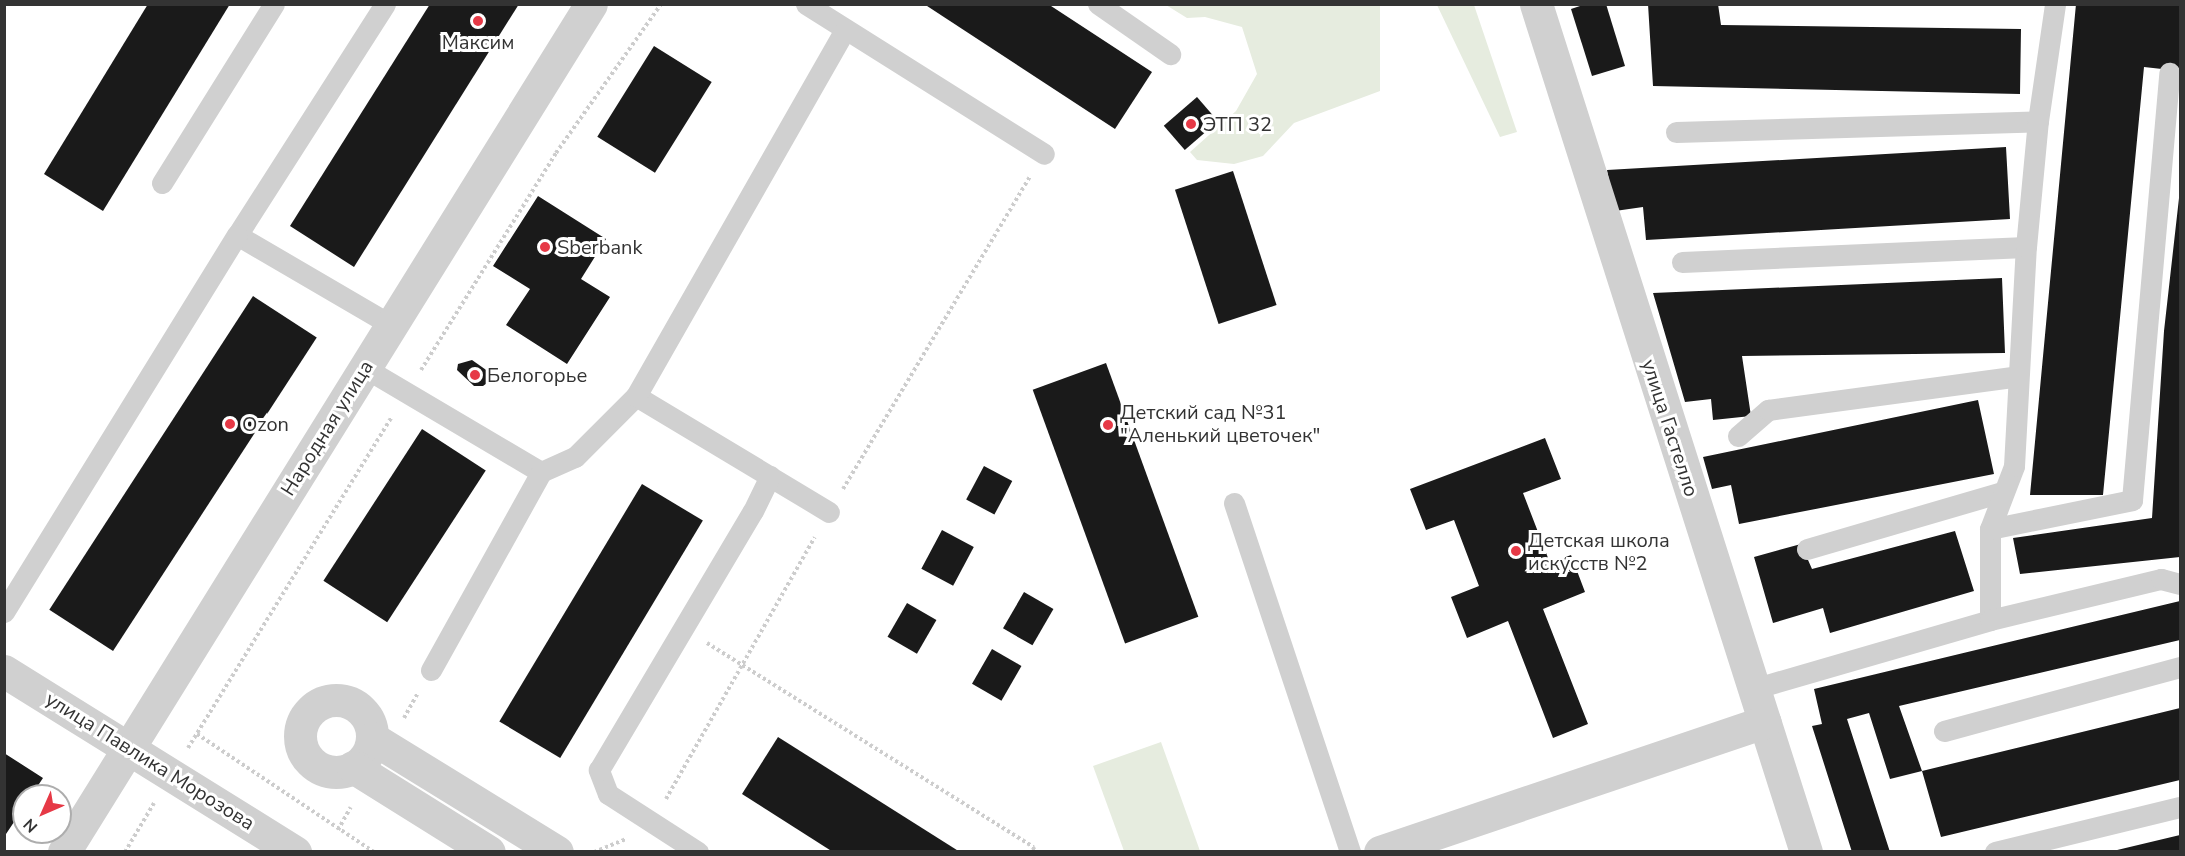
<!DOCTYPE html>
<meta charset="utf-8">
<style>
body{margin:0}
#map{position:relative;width:2185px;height:856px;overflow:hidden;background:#fff;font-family:"Nunito Sans",sans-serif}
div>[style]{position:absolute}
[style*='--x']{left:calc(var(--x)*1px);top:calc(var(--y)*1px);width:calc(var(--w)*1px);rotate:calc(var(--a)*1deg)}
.green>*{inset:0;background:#e6ecdf}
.building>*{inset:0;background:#1a1a1a;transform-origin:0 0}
.path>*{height:4px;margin-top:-2px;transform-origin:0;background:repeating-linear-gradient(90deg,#cdcdcd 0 3px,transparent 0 6px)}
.lane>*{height:21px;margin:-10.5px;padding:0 10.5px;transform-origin:10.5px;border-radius:10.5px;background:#d0d0d0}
.street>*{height:33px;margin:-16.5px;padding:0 16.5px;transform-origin:16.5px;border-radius:16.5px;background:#d0d0d0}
.street>.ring{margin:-16.5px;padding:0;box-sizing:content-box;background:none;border:33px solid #d0d0d0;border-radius:50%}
.dots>*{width:16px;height:16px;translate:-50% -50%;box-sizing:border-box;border:3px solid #fff;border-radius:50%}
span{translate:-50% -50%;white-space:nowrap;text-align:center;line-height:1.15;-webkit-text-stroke:6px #fff;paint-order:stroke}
.poi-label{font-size:20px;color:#333}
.left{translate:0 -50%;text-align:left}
.street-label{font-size:20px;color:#333}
.frame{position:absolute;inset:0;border:6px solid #333;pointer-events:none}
.north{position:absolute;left:12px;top:784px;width:60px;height:60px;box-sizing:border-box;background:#fff;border:2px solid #adadad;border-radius:50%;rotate:225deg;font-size:16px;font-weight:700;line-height:24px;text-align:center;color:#333}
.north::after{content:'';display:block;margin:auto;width:21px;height:27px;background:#e63946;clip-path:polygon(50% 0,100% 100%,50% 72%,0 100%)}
</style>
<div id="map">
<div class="green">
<div style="clip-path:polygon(1166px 5px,1380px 5px,1380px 91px,1294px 123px,1263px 156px,1234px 164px,1197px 160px,1190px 152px,1236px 111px,1257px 74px,1242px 27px,1205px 17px,1187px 18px)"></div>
<div style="clip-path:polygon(1437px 5px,1474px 5px,1517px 132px,1500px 137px)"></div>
<div style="clip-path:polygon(1161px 742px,1200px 851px,1124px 851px,1093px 766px)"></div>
</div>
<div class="building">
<div style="clip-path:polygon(148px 4px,230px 4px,103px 211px,44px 174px)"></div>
<div style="clip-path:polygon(430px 4px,519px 4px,354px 267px,290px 226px)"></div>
<div style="clip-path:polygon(924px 4px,1048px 4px,1152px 72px,1115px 129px)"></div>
<div style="clip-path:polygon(1586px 4px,1606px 4px,1625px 66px,1592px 76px,1571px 9px)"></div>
<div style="clip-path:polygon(1648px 4px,1718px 4px,1721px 25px,2021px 29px,2020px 94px,1653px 86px)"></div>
<div style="clip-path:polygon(2076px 4px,2180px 4px,2180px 71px,2144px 67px,2103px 495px,2030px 495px)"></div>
<div style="left:654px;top:46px;width:68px;height:107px;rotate:32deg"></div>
<div style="left:1197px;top:97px;width:32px;height:44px;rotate:49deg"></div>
<div style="clip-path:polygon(2006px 147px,2010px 219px,1646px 240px,1643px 207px,1615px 211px,1607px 170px)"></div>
<div style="left:1233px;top:171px;width:141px;height:61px;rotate:72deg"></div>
<div style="clip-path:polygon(538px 196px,606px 239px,581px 279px,610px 297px,567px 364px,506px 325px,530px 289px,493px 266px)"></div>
<div style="clip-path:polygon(2179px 198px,2180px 557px,2020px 574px,2013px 538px,2152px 518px,2164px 331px)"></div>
<div style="clip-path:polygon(2002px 278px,2005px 353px,1742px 356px,1751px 416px,1713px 420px,1711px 399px,1685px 402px,1653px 293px)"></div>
<div style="left:253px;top:296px;width:76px;height:374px;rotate:33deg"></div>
<div style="clip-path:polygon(472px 360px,489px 372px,490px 381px,483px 386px,474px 386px,457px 370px,458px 364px)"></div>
<div style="left:1106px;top:363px;width:270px;height:78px;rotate:70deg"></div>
<div style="clip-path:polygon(1978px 400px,1994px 474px,1739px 524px,1731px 485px,1712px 489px,1703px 457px)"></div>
<div style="left:422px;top:429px;width:76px;height:181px;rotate:33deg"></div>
<div style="clip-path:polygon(1545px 438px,1561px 479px,1523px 493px,1550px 563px,1571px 555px,1585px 592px,1543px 609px,1588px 724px,1553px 738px,1508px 621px,1467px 638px,1451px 597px,1479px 586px,1454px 520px,1426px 530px,1410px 489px)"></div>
<div style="left:984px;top:466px;width:32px;height:38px;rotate:28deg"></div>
<div style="left:642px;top:484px;width:71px;height:277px;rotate:31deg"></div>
<div style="left:942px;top:530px;width:36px;height:44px;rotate:28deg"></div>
<div style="clip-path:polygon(1955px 531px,1974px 591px,1830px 633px,1823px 608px,1773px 623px,1754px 557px,1801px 544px,1812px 569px)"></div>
<div style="left:1024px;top:592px;width:34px;height:42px;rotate:30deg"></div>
<div style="clip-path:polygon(2180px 601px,2180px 640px,1899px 706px,1922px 771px,2180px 708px,2180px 780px,1941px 837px,1922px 771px,1890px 779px,1869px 713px,1847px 719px,1890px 852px,1852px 852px,1812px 726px,1822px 724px,1814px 689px)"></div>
<div style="left:907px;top:603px;width:34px;height:39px;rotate:30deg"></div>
<div style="left:992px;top:649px;width:34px;height:40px;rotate:30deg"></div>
<div style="clip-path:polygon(778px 737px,960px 852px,833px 852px,742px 794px)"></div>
<div style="clip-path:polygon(4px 753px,43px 778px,31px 796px,24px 796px,24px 807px,4px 837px)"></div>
<div style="clip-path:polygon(2180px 835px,2180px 852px,2113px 852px,2113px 851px)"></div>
</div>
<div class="path">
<div style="--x:421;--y:370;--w:256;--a:-58.1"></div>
<div style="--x:556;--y:153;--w:182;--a:-54.8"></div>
<div style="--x:843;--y:489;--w:365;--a:-59.1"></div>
<div style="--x:707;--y:643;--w:385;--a:32"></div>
<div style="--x:1033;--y:847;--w:5;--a:68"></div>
<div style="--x:404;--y:718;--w:29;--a:-61"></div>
<div style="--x:197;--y:734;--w:213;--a:33.7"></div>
<div style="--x:188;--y:748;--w:389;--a:-58.4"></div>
<div style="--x:666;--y:799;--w:301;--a:-60.4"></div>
<div style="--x:338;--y:830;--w:26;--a:-61"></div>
<div style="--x:125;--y:852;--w:57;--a:-59.4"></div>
<div style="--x:594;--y:852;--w:35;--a:-22"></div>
</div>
<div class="lane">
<div style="--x:385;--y:4;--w:274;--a:122.6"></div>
<div style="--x:237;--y:235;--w:178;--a:30.3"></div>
<div style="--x:806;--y:4;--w:281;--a:32.2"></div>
<div style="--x:1098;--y:4;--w:88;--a:34.8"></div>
<div style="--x:1676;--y:132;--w:362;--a:-1.7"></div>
<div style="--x:162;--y:183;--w:211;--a:-58"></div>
<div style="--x:1682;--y:262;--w:344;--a:-2.5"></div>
<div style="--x:365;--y:368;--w:204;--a:30.6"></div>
<div style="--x:541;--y:472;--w:37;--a:-24"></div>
<div style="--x:575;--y:457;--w:86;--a:-45"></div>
<div style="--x:636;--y:396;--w:225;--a:31"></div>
<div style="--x:636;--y:396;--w:422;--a:-60.3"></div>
<div style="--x:1738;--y:436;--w:40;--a:-41"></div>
<div style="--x:1768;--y:410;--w:252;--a:-7.7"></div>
<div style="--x:1234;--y:503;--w:368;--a:71.6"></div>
<div style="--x:1990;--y:529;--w:145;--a:-11.5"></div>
<div style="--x:2132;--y:500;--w:429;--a:-85"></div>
<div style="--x:1807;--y:549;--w:203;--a:-16.3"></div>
<div style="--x:4;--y:612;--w:443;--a:-58.3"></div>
<div style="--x:1990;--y:620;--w:91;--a:-90"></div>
<div style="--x:1990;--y:529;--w:67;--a:-69.1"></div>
<div style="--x:2014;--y:466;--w:219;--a:-86.9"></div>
<div style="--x:2026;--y:247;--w:127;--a:-84.6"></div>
<div style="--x:2038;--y:121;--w:118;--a:-81.7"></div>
<div style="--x:431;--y:670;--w:227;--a:-60.9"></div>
<div style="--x:1753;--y:689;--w:247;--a:-16.2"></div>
<div style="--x:1990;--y:620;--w:176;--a:-13.5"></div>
<div style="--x:2161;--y:579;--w:20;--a:15"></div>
<div style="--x:1944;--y:731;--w:245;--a:-15.2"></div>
<div style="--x:698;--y:852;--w:107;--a:-147.2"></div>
<div style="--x:608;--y:794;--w:26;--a:-111"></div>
<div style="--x:599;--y:770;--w:301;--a:-59.3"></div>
<div style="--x:753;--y:511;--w:39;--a:-64"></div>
<div style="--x:1995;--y:852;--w:190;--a:-13.7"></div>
</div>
<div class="street">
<div style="--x:1536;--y:4;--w:890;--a:72.34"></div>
<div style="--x:4;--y:671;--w:343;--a:31.9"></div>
<div class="ring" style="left:300px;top:700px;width:39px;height:39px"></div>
<div style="--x:372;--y:738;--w:217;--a:31.6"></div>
<div style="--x:353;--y:767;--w:160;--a:32"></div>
<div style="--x:64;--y:852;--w:998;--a:-58.14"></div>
<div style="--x:1380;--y:852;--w:406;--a:-18.7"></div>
</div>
<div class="dots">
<div style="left:478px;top:21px;background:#e63946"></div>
<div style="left:1191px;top:124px;background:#e63946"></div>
<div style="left:545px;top:247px;background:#e63946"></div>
<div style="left:475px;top:375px;background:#e63946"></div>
<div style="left:230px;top:424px;background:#e63946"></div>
<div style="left:1108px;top:425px;background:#e63946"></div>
<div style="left:1516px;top:551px;background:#e63946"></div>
</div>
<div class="poi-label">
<span style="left:478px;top:42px">Максим</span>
<span class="left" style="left:1203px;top:124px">ЭТП 32</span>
<span class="left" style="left:557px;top:247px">Sberbank</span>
<span class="left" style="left:487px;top:375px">Белогорье</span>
<span class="left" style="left:1120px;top:424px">Детский сад №31<br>"Аленький цветочек"</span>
<span class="left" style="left:242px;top:424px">Ozon</span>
<span class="left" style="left:1528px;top:552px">Детская школа<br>искусств №2</span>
</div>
<div class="street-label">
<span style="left:327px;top:428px;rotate:-58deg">Народная улица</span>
<span style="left:1670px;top:428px;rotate:72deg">улица Гастелло</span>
<span style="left:150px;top:761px;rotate:32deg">улица Павлика Морозова</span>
</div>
<div class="frame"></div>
<div class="north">N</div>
</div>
